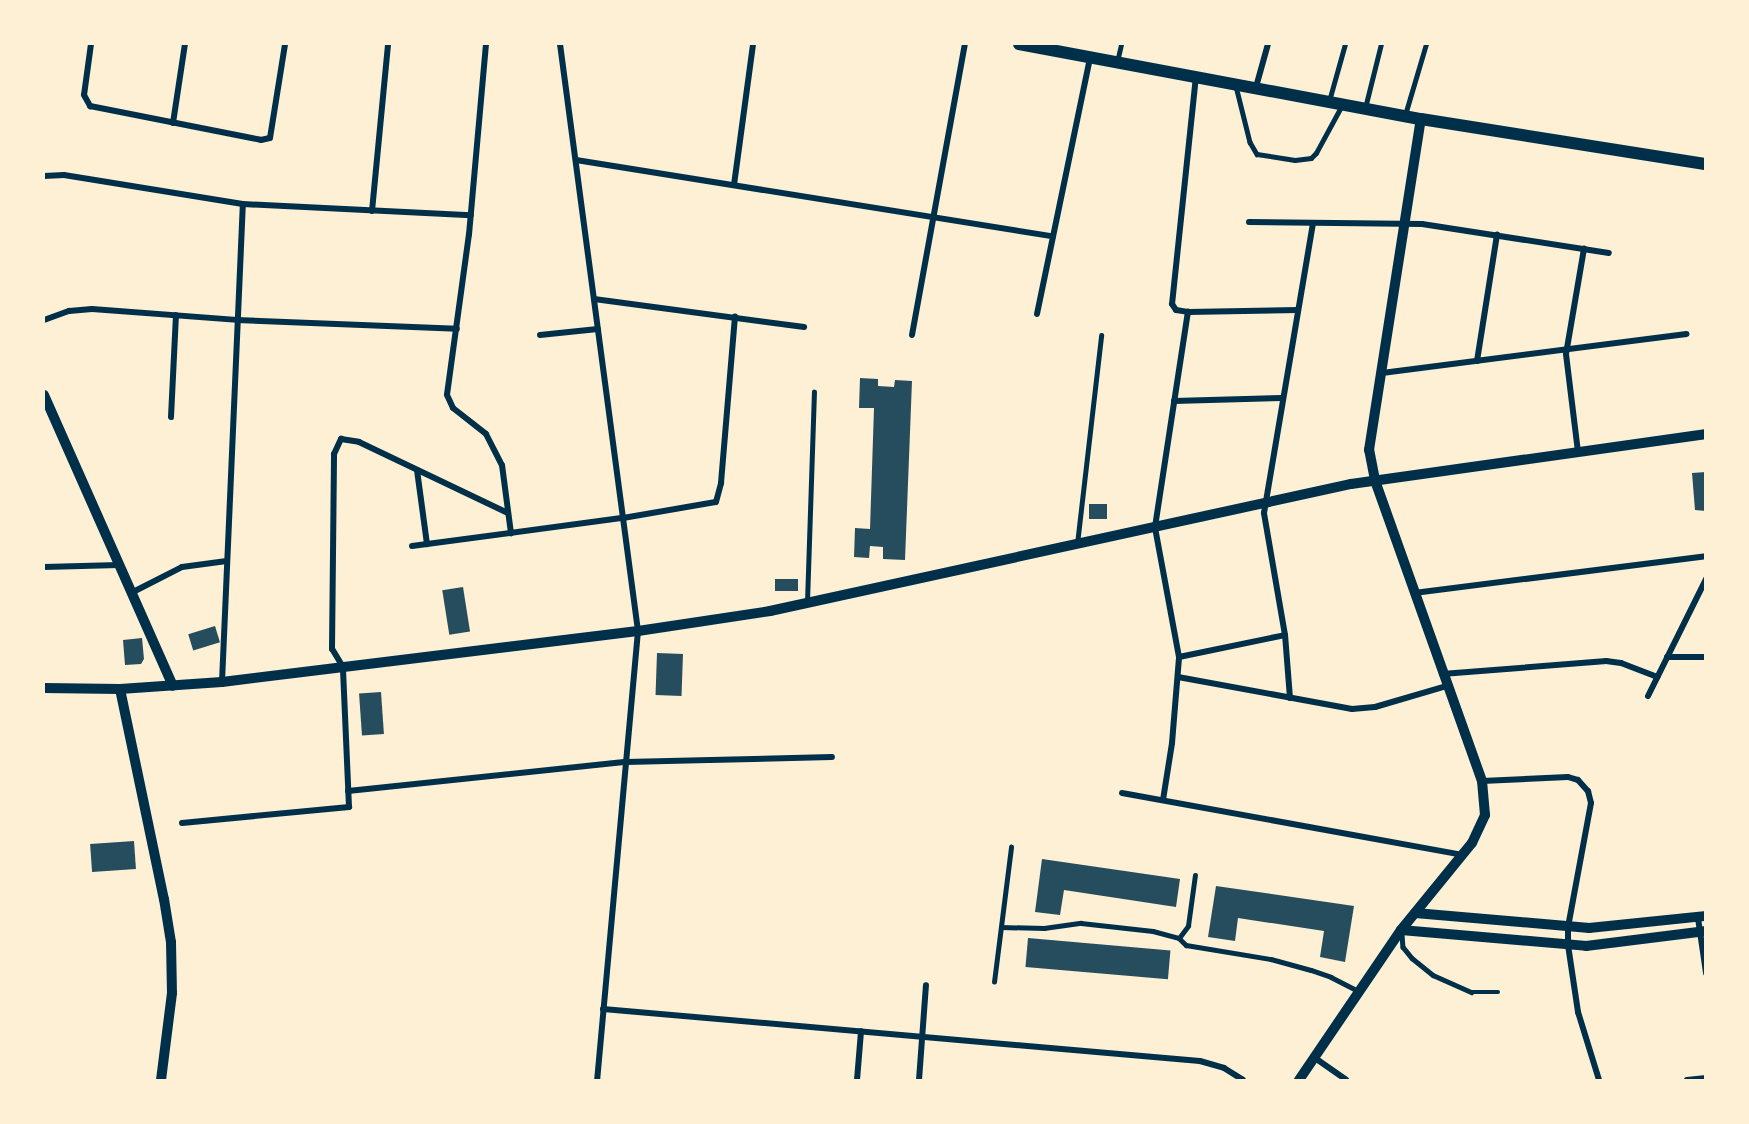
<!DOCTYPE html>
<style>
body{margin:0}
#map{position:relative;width:1749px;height:1124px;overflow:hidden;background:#fdf0d5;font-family:Manrope,sans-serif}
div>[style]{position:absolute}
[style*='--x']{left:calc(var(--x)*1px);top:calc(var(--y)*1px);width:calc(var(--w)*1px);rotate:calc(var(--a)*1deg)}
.building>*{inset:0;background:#264d5e;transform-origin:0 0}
.service>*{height:4.5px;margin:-2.25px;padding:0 2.25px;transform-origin:2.25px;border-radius:2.25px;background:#003049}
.minor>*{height:6px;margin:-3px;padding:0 3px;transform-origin:3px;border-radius:3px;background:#003049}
.tertiary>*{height:10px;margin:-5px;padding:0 5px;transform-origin:5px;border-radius:5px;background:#003049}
.secondary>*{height:12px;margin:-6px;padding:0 6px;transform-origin:6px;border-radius:6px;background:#003049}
span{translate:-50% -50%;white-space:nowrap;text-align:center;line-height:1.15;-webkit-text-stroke:4.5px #fdf0d5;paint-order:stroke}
.frame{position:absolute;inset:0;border:45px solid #fdf0d5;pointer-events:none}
</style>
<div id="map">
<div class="building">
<div style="clip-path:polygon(860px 378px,878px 379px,878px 386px,894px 387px,895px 380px,912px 381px,905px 560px,883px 559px,883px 547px,870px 546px,869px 558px,854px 557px,855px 528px,870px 529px,874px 408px,859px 408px)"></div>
<div style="clip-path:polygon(1706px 472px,1706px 511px,1695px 510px,1692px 473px)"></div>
<div style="left:1089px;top:504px;width:18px;height:15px"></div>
<div style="left:775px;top:579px;width:23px;height:12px"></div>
<div style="left:463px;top:587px;width:45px;height:21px;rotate:81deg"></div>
<div style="left:215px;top:626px;width:17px;height:28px;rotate:73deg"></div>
<div style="clip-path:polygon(142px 638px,144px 659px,141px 664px,125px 665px,123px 640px)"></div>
<div style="left:657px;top:653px;width:26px;height:42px;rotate:2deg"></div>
<div style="left:381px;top:692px;width:42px;height:22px;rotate:86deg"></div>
<div style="left:134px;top:841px;width:28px;height:44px;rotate:86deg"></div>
<div style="clip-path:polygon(1042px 859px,1180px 879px,1176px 907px,1064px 890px,1060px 915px,1035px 912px)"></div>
<div style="clip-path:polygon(1216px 886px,1354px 906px,1345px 962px,1320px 957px,1324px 931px,1238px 918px,1235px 941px,1208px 937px)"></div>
<div style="left:1028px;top:938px;width:143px;height:29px;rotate:5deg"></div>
</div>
<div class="service">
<div style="--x:1117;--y:62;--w:18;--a:-77"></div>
<div style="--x:1236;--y:86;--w:58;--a:76"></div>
<div style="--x:1250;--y:142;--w:14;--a:60"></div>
<div style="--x:1257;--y:154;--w:38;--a:9"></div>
<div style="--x:1295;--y:160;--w:16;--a:-7"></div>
<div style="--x:1311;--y:158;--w:7;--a:-45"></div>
<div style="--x:1316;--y:153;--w:52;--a:-61.5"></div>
<div style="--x:1329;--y:101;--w:59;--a:-74.3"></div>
<div style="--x:1365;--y:108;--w:66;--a:-76"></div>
<div style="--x:1405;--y:115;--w:74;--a:-73.5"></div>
<div style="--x:1077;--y:544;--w:210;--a:-83.4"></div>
<div style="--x:807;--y:602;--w:210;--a:-88.1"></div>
<div style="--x:1001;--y:927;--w:43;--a:1.3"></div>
<div style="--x:1044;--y:928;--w:37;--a:-8"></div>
<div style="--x:1081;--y:923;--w:72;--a:6.3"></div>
<div style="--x:1153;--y:931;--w:27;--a:15"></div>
<div style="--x:1179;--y:938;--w:10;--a:45"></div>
<div style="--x:1186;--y:945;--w:86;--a:9.4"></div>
<div style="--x:1271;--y:959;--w:41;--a:15.4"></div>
<div style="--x:1311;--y:970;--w:21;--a:19"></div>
<div style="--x:1331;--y:977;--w:33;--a:27"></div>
<div style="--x:1402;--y:934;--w:13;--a:86"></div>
<div style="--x:1403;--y:947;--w:14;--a:51"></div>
<div style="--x:1412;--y:958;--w:27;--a:39"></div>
<div style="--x:1433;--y:975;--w:42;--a:24.1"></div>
<div style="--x:1471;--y:992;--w:27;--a:0"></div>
<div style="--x:1179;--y:938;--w:15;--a:-53"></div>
<div style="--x:1188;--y:926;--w:51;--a:-82.2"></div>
<div style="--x:994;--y:982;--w:136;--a:-82.8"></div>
</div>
<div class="minor">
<div style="--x:91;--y:44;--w:51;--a:97.8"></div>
<div style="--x:84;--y:95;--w:13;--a:61"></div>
<div style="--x:90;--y:106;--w:174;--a:11.2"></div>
<div style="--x:261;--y:140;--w:9;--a:-13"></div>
<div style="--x:270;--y:138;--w:95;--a:-80.9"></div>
<div style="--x:486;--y:44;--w:191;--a:95.1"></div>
<div style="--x:469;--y:234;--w:162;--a:97.8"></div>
<div style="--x:447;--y:395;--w:14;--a:65"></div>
<div style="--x:453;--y:408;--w:42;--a:38.2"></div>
<div style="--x:486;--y:434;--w:35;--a:63"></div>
<div style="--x:502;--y:465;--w:69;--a:82.5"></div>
<div style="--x:560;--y:44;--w:592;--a:82.43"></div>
<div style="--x:638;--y:631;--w:451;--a:95.2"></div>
<div style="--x:1196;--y:76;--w:229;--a:96"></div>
<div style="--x:1172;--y:304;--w:7;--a:56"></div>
<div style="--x:1176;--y:310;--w:12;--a:9"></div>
<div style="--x:1188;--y:312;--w:110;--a:-1"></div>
<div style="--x:1256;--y:87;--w:45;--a:-74.4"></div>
<div style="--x:173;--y:123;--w:80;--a:-81.4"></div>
<div style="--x:576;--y:160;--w:483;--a:9.1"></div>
<div style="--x:44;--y:176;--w:20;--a:-3"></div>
<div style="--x:64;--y:175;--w:181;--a:9.2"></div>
<div style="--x:243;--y:204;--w:228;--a:2.8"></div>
<div style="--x:734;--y:185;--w:142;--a:-82.3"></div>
<div style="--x:372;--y:211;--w:168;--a:-84.5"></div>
<div style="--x:1249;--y:222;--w:173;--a:0.7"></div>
<div style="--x:1422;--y:224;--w:189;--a:8.8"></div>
<div style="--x:594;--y:299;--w:212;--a:7.6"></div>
<div style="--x:1037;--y:314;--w:262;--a:-78.3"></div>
<div style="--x:44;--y:320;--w:27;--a:-20"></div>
<div style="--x:69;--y:311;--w:23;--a:-5"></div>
<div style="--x:92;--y:309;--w:145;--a:4.3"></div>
<div style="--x:237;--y:320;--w:220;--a:2.3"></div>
<div style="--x:540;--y:335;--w:58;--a:-5.9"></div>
<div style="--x:912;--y:335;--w:296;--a:-79.7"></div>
<div style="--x:1477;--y:361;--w:128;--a:-81"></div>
<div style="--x:1382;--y:373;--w:307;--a:-7.3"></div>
<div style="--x:1174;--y:401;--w:109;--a:-1.6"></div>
<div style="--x:171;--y:417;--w:102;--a:-87.2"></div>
<div style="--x:1578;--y:452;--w:99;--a:-97"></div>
<div style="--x:1566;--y:354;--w:107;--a:-80.3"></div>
<div style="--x:417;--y:470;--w:75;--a:82.3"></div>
<div style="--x:412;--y:546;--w:213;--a:-7.6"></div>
<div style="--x:623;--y:518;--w:94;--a:-9.8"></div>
<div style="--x:716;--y:502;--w:20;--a:-75"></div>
<div style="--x:721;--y:483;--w:167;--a:-85.2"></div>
<div style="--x:44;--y:567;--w:75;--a:-1.5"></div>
<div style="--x:131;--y:593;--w:57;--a:-27"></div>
<div style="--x:182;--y:567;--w:45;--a:-7.6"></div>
<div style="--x:1414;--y:593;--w:294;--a:-7.2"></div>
<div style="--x:1179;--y:657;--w:108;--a:-11.7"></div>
<div style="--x:1667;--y:657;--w:39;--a:0"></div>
<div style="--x:1442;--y:674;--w:165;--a:-4.5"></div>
<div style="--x:1606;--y:661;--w:15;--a:8"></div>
<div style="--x:1621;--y:663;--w:39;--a:21"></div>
<div style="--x:1178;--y:677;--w:177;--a:10.4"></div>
<div style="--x:1352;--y:709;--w:23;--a:-5"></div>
<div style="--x:1375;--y:707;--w:75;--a:-16.3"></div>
<div style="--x:222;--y:682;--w:478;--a:-87.5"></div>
<div style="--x:1648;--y:696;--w:131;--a:-63.6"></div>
<div style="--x:1290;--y:698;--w:63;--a:-94.5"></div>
<div style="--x:1285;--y:635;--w:124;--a:-99.8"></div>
<div style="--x:1264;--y:513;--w:294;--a:-80.4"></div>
<div style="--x:1482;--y:781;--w:86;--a:-2.7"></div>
<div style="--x:1568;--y:777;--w:10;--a:17"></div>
<div style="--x:1578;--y:780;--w:15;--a:48"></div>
<div style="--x:1588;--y:791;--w:12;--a:76"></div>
<div style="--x:1591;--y:803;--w:126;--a:100.5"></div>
<div style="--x:1568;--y:927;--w:18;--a:90"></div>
<div style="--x:1568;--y:945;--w:68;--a:81.5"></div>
<div style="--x:1578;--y:1012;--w:71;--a:72.8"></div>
<div style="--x:348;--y:791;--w:280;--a:-6"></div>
<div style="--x:626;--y:762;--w:206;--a:-1.4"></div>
<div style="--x:1122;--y:793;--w:346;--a:10.3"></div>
<div style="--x:1163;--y:800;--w:58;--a:-81"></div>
<div style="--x:1172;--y:743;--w:86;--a:-85.3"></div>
<div style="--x:1179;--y:657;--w:132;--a:-100.5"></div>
<div style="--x:1155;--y:527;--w:218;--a:-81.3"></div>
<div style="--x:182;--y:823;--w:168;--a:-5.5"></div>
<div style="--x:349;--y:807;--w:140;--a:-92.5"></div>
<div style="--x:343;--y:667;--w:21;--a:-121"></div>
<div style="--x:332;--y:649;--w:195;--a:-89.4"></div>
<div style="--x:334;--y:454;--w:17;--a:-65"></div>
<div style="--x:341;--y:439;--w:18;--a:9"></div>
<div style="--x:359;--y:442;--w:165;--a:25.5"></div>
<div style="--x:1698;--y:918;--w:56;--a:81.7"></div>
<div style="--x:603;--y:1009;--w:599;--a:4.98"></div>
<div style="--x:1200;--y:1061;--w:25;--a:16"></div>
<div style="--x:1224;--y:1068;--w:22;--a:32"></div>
<div style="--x:1315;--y:1058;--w:38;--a:35"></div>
<div style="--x:857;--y:1080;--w:49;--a:-85.3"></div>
<div style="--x:919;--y:1080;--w:95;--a:-85.8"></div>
<div style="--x:1687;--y:1080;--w:19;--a:-6"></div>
</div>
<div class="tertiary">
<div style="--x:44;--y:395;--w:318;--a:66.1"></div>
<div style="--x:44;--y:688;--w:76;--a:0.8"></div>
<div style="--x:120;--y:689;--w:102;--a:-3.9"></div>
<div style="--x:222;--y:682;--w:419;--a:-7"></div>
<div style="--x:638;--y:631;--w:134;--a:-8.6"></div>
<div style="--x:770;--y:611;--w:595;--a:-12.33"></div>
<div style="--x:1351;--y:484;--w:359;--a:-8"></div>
<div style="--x:120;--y:689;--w:215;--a:78.2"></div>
<div style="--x:164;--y:899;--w:44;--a:80.8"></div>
<div style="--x:171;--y:942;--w:51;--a:88.9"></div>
<div style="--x:172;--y:993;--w:88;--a:97.2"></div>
<div style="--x:1415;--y:913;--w:175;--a:4.9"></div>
<div style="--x:1589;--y:928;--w:118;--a:-5.9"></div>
<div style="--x:1401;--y:930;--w:186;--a:4.9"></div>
<div style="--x:1586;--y:946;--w:121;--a:-7.1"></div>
<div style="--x:1299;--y:1080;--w:181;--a:-55.8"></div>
<div style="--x:1401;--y:930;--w:112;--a:-50.8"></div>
<div style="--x:1472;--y:843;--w:31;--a:-65"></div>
<div style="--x:1485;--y:815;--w:34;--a:-95"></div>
<div style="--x:1482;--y:781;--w:319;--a:-109.6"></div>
<div style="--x:1375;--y:480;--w:31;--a:-101"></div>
<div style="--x:1369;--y:450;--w:335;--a:-81.1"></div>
</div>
<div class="secondary">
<div style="--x:1019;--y:44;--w:409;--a:10.6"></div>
<div style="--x:1421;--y:119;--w:289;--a:9"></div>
</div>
<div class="frame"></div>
</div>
